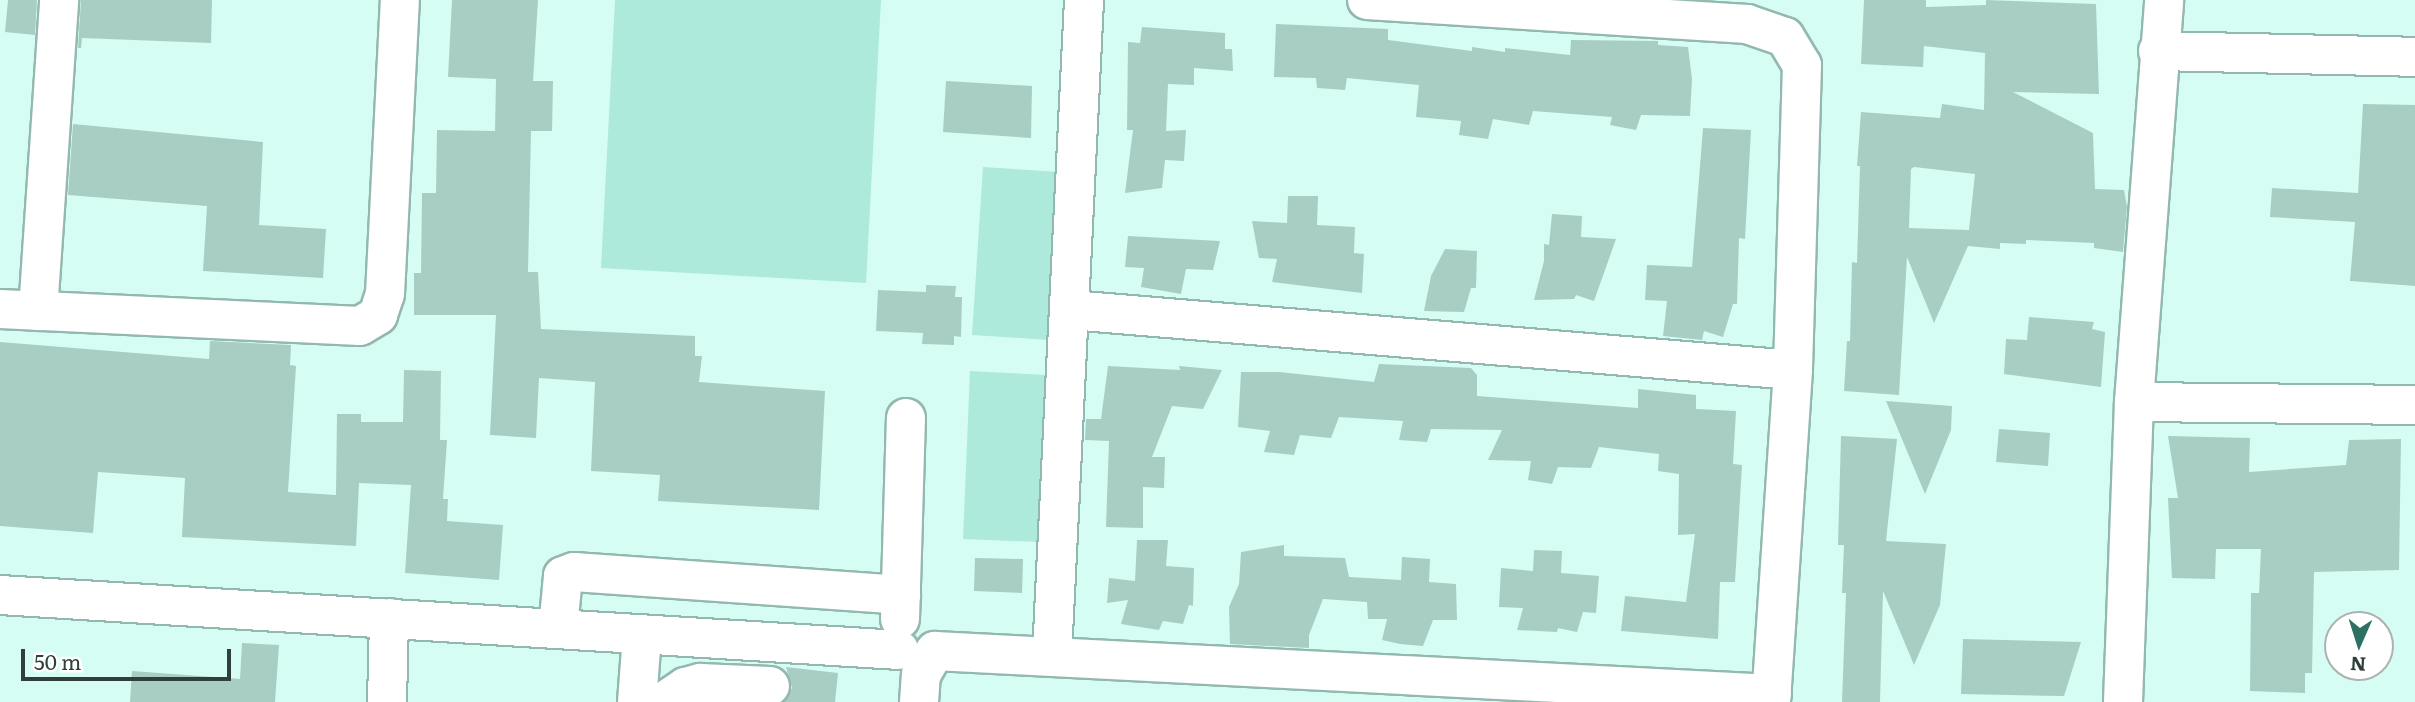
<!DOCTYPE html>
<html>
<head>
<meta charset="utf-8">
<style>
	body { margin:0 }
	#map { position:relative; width:2415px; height:702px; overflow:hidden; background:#d6fdf3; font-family:Literata,serif }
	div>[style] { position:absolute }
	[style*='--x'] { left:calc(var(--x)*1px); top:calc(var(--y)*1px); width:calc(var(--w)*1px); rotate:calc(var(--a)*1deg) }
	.green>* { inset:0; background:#adeadc }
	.building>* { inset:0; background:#a8cec4 }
	.roads { filter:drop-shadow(2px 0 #93b8af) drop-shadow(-2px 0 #93b8af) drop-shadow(0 2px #93b8af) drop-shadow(0 -2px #93b8af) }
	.minor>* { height:38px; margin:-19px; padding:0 19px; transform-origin:19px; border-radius:19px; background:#fff }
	span { translate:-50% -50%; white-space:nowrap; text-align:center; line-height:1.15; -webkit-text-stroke:5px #fff; paint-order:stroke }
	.north { position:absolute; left:2324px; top:611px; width:70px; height:70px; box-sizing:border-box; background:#fff; border:2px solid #acb2b1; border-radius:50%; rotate:183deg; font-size:19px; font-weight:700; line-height:28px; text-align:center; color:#2f3f3b }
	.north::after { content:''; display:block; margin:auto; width:24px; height:32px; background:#2d7163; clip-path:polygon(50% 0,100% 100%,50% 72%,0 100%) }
	.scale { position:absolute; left:21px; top:649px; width:210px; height:32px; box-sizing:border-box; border:4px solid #2f3f3b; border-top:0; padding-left:9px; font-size:21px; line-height:24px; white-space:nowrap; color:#2f3f3b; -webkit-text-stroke:5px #fff; paint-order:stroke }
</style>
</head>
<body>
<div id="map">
	<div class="green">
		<i style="clip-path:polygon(615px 0,881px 0,866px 283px,601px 268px)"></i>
		<i style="clip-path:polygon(983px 167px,1060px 172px,1049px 340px,972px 335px)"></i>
		<i style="clip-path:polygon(970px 371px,1047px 375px,1040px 542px,963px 539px)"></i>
	</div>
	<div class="building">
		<i style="clip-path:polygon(8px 0,37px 0,35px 35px,5px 32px)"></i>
		<i style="clip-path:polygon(81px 0,212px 0,211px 43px,82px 38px,81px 48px,78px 48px)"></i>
		<i style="clip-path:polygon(452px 0,538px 0,533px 81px,553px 81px,552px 131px,531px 131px,528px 272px,538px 272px,541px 329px,695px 336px,695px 356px,702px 356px,699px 382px,825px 391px,819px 510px,658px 501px,660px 475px,591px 471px,595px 382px,539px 378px,536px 438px,490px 435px,496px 315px,414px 315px,414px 273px,421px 273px,422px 193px,436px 193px,437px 130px,495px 131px,496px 79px,448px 77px)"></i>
		<i style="clip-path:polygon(evenodd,1864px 0,1926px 0,1926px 7px,1986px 5px,1986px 0,2096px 4px,2099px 94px,2013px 92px,2093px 133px,2095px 189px,2124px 190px,2127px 207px,2123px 252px,2094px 248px,2094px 243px,2026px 240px,2026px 244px,2000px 243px,2000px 249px,1968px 246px,1934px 323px,1907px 257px,1899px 395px,1844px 391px,1847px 341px,1850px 341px,1852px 262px,1857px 263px,1860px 166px,1857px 166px,1861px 112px,1940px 118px,1942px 104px,1984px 110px,1985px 53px,1924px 46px,1923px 67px,1861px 64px,1864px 0,1914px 167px,1975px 174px,1969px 230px,1909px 228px,1911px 169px,1914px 167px)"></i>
		<i style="clip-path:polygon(1276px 24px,1388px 29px,1388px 40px,1472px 51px,1472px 47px,1505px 52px,1505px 48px,1570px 55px,1571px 40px,1658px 41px,1658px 45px,1688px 47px,1692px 79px,1690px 116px,1641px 115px,1636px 130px,1610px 125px,1612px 117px,1533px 111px,1529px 125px,1493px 119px,1488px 139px,1459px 135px,1461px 121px,1416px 117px,1419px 85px,1347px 78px,1345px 90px,1317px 88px,1316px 78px,1274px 77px)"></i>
		<i style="clip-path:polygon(1142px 27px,1225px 33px,1225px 49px,1232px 49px,1233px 71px,1194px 68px,1194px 85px,1168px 84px,1166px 131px,1186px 130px,1184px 161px,1165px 160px,1162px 188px,1125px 193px,1133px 130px,1127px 130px,1128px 42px,1140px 43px)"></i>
		<i style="clip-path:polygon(946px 81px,1032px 86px,1031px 138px,943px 132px)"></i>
		<i style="clip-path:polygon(2363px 104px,2415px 105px,2415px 286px,2350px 281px,2355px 222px,2270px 217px,2272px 188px,2358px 193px)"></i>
		<i style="clip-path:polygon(73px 124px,263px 142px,259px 225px,326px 229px,323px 278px,203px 271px,207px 206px,68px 195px)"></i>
		<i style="clip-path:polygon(1703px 128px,1751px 130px,1745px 239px,1739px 238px,1737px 304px,1733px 304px,1723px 337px,1704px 331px,1702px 340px,1663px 336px,1667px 301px,1645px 300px,1647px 265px,1692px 267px)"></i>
		<i style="clip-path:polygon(1288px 196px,1318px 196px,1317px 225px,1355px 227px,1354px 253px,1364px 254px,1362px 293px,1272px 282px,1277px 259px,1259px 258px,1252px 221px,1287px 223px)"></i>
		<i style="clip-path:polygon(1552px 214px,1582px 216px,1581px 237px,1616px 239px,1594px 301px,1576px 295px,1574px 299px,1534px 300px,1544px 261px,1544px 244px,1549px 245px)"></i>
		<i style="clip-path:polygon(1128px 236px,1220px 241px,1213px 270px,1186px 269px,1181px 294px,1141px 287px,1144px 268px,1125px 267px)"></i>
		<i style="clip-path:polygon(1445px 249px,1477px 251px,1476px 288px,1471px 288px,1464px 312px,1424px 311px,1431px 276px)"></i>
		<i style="clip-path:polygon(926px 285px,956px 286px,955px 297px,962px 297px,961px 337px,954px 336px,954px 345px,922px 344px,923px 333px,876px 331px,878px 290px,926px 292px)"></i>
		<i style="clip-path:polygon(2029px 317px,2094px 322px,2092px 329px,2105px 332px,2101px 387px,2004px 374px,2006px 339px,2027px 340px)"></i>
		<i style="clip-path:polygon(210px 341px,291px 345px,290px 365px,296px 366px,288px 492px,336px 495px,337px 414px,361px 414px,361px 422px,403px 422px,404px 370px,441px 371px,440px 440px,447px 440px,443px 499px,448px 499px,447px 521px,503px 525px,499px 580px,405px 573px,411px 485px,359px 483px,356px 546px,182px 537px,185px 478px,98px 472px,93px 533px,0 526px,0 342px,209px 359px)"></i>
		<i style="clip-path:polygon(1379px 364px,1471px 368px,1477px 375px,1477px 396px,1638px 408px,1638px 389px,1696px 395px,1696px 409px,1736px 411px,1733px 464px,1742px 465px,1735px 582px,1720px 582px,1718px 639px,1621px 631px,1625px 596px,1686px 602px,1695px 534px,1678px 535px,1679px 474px,1658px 471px,1659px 454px,1599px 447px,1591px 468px,1558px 467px,1552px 484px,1528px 480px,1531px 461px,1488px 460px,1502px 430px,1431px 429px,1427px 442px,1399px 440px,1403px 421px,1339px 417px,1331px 438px,1300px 435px,1294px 455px,1264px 452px,1270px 431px,1238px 427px,1241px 372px,1279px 372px,1374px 382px)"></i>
		<i style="clip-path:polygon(1108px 366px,1180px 370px,1179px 366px,1222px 370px,1203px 409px,1172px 406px,1152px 457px,1165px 457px,1164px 488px,1143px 487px,1143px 528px,1106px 527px,1109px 441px,1085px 440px,1086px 419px,1101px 419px)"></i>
		<i style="clip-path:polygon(1886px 401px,1952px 406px,1951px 430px,1925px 494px)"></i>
		<i style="clip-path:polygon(1999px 429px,2050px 433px,2048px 466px,1996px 462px)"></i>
		<i style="clip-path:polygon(1841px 436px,1897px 439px,1886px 541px,1946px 544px,1940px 605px,1914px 665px,1883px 591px,1880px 702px,1842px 702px,1846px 593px,1842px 593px,1844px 545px,1838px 545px)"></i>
		<i style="clip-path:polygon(2168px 436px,2250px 438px,2249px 472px,2346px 465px,2349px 440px,2401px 439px,2399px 570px,2314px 572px,2312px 673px,2305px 673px,2305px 693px,2250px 691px,2251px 593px,2259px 593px,2261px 549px,2216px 549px,2215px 579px,2172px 578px,2168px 498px,2178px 498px)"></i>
		<i style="clip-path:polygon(1137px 540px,1168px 540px,1166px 566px,1194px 568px,1193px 606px,1189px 605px,1183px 624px,1163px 621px,1159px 630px,1121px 624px,1128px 600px,1107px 603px,1109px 578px,1135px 581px)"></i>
		<i style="clip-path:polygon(1284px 545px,1284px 556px,1345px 558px,1349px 577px,1401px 580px,1402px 557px,1430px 559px,1429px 582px,1456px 584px,1457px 620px,1433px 620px,1423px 646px,1400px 644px,1382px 640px,1387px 619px,1368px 619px,1367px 602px,1323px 599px,1309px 635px,1309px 648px,1230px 644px,1229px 607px,1239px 584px,1241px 552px)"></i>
		<i style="clip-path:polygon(1534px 550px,1562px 551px,1561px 573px,1599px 576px,1596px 613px,1583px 612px,1577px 632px,1558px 628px,1557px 632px,1517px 630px,1523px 608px,1499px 607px,1501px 568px,1533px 571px)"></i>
		<i style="clip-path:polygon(975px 558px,1023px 559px,1022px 593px,974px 591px)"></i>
		<i style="clip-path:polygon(1963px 639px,2081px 642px,2064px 696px,1961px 694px)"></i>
		<i style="clip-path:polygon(242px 643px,279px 645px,275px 702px,130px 702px,132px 671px,240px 679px)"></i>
		<i style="clip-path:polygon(786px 667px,838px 673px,835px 702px,784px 702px,792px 688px)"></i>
	</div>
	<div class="roads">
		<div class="minor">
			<i style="--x:1367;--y:0;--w:381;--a:3.6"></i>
			<i style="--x:1747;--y:24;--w:40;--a:18.9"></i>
			<i style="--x:1785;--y:37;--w:33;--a:59"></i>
			<i style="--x:1802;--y:65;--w:305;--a:91.7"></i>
			<i style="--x:1793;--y:370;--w:333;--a:93.8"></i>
			<i style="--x:2158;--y:51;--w:257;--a:1.3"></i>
			<i style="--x:0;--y:309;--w:360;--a:2.7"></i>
			<i style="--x:360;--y:326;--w:21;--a:-31"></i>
			<i style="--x:378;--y:315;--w:22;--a:-72"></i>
			<i style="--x:385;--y:294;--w:294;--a:-87.1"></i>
			<i style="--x:1071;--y:310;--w:724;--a:4.75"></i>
			<i style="--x:38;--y:311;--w:312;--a:-86.1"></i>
			<i style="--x:2134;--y:402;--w:281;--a:0.6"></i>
			<i style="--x:0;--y:595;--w:901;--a:3.5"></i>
			<i style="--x:900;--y:619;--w:201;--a:-88.3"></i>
			<i style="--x:558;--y:629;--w:53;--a:-84.6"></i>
			<i style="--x:563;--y:576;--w:12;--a:-20"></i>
			<i style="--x:574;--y:572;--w:328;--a:4"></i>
			<i style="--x:1052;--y:655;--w:656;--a:-87.2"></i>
			<i style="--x:387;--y:702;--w:84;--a:-88.6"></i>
			<i style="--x:637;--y:702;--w:67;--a:-85.7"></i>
			<i style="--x:663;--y:702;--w:27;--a:-34"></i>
			<i style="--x:685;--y:687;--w:16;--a:-15"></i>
			<i style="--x:700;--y:683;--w:70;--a:2.5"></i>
			<i style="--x:919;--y:702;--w:27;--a:-86"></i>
			<i style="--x:921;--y:675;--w:28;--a:-60"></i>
			<i style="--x:935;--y:651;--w:838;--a:2.94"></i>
			<i style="--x:2123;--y:702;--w:300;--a:-87.9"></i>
			<i style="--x:2134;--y:402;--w:403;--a:-85.7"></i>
		</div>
	</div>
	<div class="north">N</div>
	<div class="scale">50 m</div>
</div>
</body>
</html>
